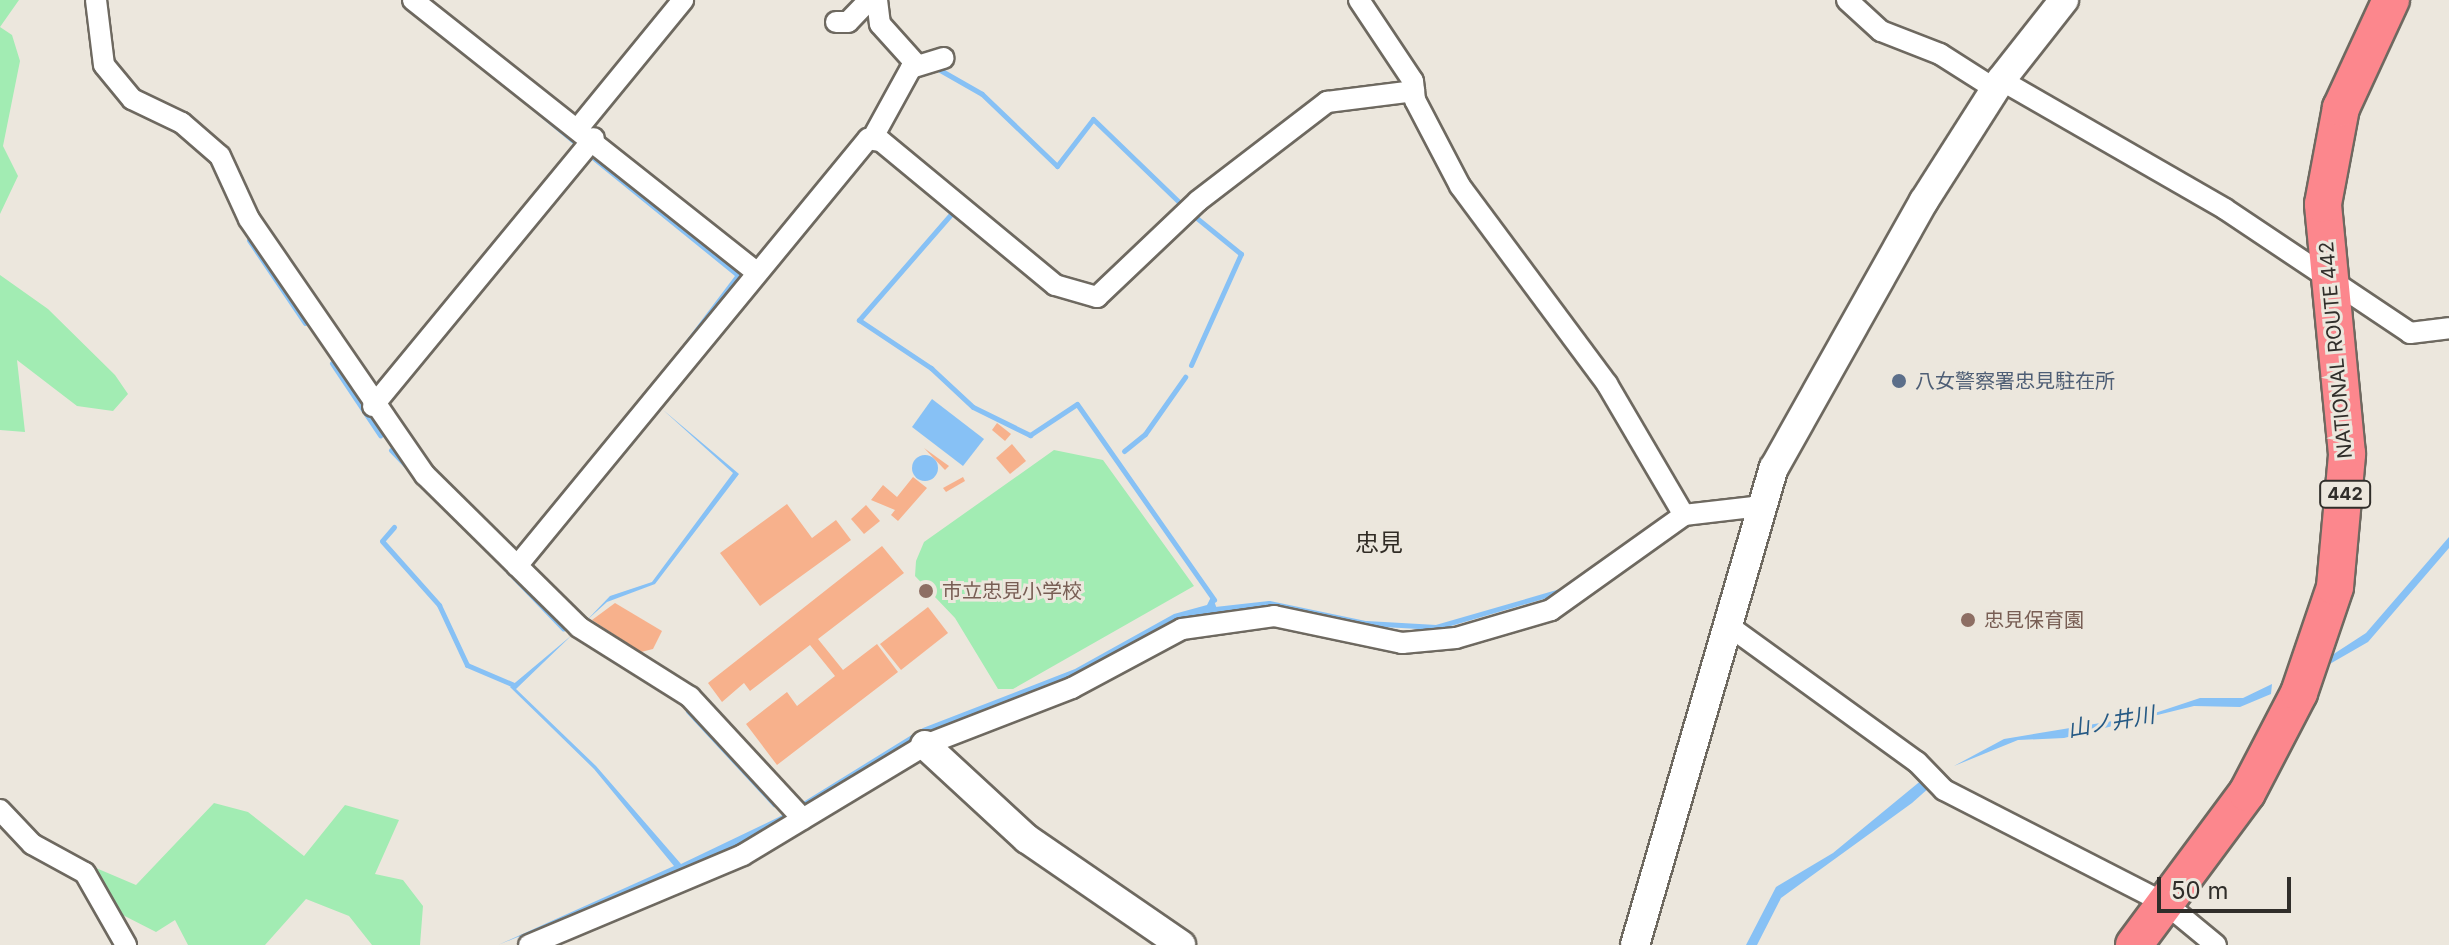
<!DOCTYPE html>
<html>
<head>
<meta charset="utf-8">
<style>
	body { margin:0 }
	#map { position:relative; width:2449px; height:945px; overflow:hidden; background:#ece7dd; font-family:Inter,"Noto Sans JP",sans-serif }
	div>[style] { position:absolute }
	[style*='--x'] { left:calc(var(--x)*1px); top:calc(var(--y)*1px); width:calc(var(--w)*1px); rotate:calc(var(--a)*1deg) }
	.green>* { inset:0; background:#a2ecb3 }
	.water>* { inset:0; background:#87c1f5 }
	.round { border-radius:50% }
	.stream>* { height:5px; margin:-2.5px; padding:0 2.5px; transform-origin:2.5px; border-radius:2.5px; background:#87c1f5 }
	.building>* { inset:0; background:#f7b18c }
	.roads { filter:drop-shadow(2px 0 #6e6960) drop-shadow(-2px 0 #6e6960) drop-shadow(0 2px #6e6960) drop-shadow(0 -2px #6e6960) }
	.street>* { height:20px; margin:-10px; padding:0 10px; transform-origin:10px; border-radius:10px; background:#fff }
	.secondary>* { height:28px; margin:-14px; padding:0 14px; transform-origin:14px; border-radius:14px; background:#fff }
	.highway>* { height:36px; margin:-18px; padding:0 18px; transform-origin:18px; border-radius:18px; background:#fc878d }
	.dots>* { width:22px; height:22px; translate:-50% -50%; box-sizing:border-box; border:4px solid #ece7dd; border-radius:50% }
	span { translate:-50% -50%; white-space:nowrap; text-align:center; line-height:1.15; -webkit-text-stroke:6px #ece7dd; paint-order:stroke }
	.shield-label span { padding:2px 6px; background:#ece7dd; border:2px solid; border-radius:6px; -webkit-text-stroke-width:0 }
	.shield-label { font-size:18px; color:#302e2a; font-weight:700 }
	.street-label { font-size:20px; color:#302e2a }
	.service-label { font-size:20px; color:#4e5e75 }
	.left { translate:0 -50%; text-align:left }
	.education-label { font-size:20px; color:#785e54 }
	.water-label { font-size:22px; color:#255984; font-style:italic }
	.quarter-label { font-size:24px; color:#312c25 }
	.scale { position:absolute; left:2157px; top:877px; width:134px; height:36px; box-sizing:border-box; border:4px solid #302e2a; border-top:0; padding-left:10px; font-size:24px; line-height:28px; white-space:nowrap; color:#302e2a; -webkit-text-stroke:6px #ece7dd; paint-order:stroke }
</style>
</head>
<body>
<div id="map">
	<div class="green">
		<i style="clip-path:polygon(0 0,19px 0,0 27px,12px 35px,20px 61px,3px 146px,18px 176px,0 214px)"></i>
		<i style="clip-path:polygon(0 275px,48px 309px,115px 375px,128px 394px,113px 411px,77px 406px,17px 360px,25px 432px,0 430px)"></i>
		<i style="clip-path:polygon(1054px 450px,1103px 460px,1194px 586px,1013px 689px,998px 689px,955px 618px,915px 576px,916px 561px,924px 542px)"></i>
		<i style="clip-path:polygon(214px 803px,248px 812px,304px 856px,345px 805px,399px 820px,375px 874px,403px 880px,423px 906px,420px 945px,372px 945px,349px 916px,306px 899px,265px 945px,188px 945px,175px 920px,156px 932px,111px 909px,99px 895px,96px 868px,136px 885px)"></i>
	</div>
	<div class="water">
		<i style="clip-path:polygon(425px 21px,577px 140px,573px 144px)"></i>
		<i style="clip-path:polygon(595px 155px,741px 275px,642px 399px,735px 276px,592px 160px)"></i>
		<i style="clip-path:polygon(932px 399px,984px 439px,963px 466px,912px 427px)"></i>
		<i style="clip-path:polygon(662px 409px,739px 474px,655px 584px,607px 602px,587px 620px,610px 596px,652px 582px,733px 473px)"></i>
		<i class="round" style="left:912px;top:455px;width:26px;height:26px"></i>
		<i style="clip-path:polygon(2449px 537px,2449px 548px,2368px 642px,2328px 665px,2326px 659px,2366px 633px)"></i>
		<i style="clip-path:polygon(1212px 595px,1218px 612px,1174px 622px,1047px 690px,950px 723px,761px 837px,498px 945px,674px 866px,594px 769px,510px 687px,572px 635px,516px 689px,596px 766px,681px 864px,779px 817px,923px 728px,1075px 669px,1174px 614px,1207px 605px)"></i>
		<i style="clip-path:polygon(2272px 684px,2271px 694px,2240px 707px,2194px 706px,2064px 738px,2018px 740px,1954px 766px,2004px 739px,2149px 715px,2200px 698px,2243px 698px)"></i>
		<i style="clip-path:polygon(1923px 779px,1930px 787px,1912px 803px,1781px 898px,1757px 945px,1746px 945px,1776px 887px,1833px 853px)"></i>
	</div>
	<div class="stream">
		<i style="--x:933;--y:66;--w:56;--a:29.7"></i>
		<i style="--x:982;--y:94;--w:104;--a:43.8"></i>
		<i style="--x:1057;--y:166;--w:59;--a:-52.5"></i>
		<i style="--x:1093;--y:119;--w:121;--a:44"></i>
		<i style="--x:952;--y:213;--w:142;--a:131"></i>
		<i style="--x:859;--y:320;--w:87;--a:33.7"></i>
		<i style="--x:931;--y:368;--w:57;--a:42.9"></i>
		<i style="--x:973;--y:407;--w:64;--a:26.2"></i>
		<i style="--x:1030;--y:435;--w:56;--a:-33.4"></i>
		<i style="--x:1077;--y:404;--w:239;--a:55"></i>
		<i style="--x:249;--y:240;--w:100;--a:56"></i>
		<i style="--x:332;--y:363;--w:87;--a:56.3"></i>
		<i style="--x:1191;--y:365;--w:122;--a:-65.8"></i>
		<i style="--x:1241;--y:254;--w:62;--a:-140.9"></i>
		<i style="--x:391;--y:450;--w:248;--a:46"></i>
		<i style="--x:1124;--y:451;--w:27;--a:-39"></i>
		<i style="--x:1145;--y:434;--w:70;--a:-54.9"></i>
		<i style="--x:394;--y:527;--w:18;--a:131"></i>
		<i style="--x:382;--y:541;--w:86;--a:48.3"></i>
		<i style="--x:439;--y:605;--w:66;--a:65"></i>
		<i style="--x:467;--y:665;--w:51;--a:23.1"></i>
		<i style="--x:1215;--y:609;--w:54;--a:-6.3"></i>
		<i style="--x:1269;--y:603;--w:99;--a:11.7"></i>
		<i style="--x:1366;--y:623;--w:70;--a:3.3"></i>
		<i style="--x:1436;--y:627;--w:132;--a:-16.2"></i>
		<i style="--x:688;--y:711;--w:127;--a:47.2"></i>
	</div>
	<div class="building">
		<i style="clip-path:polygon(997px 423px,1011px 434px,1005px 441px,992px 430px)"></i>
		<i style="clip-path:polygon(1012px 444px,1026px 461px,1010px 474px,996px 458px)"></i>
		<i style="clip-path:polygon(924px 448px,949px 466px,945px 470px)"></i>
		<i style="clip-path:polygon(913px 477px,927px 488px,898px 521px,891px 515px,895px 510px,871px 500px,883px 485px,897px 497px)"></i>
		<i style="clip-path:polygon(963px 477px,965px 481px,946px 492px,943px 488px)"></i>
		<i style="clip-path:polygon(787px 504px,812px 538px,836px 520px,851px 540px,760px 606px,720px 553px)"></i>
		<i style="clip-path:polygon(866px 505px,880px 521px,864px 534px,851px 519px)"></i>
		<i style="clip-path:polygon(882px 546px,904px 573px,818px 639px,843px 670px,877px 644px,898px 672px,777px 765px,746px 724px,787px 692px,797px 706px,835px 676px,810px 645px,750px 691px,744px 683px,722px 702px,708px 683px)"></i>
		<i style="clip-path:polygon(615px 603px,662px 631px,653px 649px,641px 652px,592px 620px)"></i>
		<i style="clip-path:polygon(928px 607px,948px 633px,901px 670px,880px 644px)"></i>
	</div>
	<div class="roads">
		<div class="street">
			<i style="--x:96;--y:0;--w:65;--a:83"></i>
			<i style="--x:104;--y:65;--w:44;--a:50.5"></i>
			<i style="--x:132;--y:99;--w:55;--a:25.6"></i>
			<i style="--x:182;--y:123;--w:50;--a:41"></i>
			<i style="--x:220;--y:156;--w:69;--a:65.3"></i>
			<i style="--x:249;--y:219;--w:311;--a:55.5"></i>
			<i style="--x:425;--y:475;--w:216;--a:44.6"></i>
			<i style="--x:579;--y:627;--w:131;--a:32.2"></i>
			<i style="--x:690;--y:697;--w:166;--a:47.2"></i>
			<i style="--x:413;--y:0;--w:439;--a:38.4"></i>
			<i style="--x:877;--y:0;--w:24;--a:83"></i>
			<i style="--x:880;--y:24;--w:54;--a:48"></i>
			<i style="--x:1359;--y:0;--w:97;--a:56.3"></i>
			<i style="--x:1413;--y:81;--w:19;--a:84"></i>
			<i style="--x:1415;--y:100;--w:97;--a:62.4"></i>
			<i style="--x:1460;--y:186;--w:247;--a:53.4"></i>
			<i style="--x:1607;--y:384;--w:152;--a:59.6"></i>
			<i style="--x:1847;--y:0;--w:46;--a:42.4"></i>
			<i style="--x:1881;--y:31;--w:63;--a:21.3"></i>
			<i style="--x:1940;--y:54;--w:65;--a:32.5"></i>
			<i style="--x:836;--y:22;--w:12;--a:0"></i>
			<i style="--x:848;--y:22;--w:30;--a:-46"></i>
			<i style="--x:2001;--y:80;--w:258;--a:29.9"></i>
			<i style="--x:2225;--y:209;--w:223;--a:33.8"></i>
			<i style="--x:2410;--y:333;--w:39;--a:-7"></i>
			<i style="--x:580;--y:126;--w:163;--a:-50.7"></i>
			<i style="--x:872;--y:139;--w:81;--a:-61.2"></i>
			<i style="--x:911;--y:68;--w:34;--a:-17"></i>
			<i style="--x:373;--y:406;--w:347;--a:-50.5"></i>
			<i style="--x:517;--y:566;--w:553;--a:-50.58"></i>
			<i style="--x:868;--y:139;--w:13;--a:9"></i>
			<i style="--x:881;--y:141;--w:226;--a:39.6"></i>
			<i style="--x:1055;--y:285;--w:44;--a:15.9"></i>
			<i style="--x:1097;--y:297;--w:139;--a:-43.5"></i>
			<i style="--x:1198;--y:201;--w:163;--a:-37.5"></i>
			<i style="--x:1327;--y:102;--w:88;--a:-7.2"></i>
			<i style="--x:1729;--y:626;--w:232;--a:35.9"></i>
			<i style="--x:1917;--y:762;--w:39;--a:46"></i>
			<i style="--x:1944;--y:790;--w:248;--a:27.1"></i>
			<i style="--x:2165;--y:903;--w:66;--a:39.5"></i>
			<i style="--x:0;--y:810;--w:47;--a:46.7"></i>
			<i style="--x:32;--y:844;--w:60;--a:28.7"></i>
			<i style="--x:85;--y:873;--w:83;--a:60.3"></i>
			<i style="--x:529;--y:945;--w:232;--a:-22.8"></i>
			<i style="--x:743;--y:855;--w:213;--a:-31.1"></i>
			<i style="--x:925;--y:745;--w:158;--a:-21.2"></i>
			<i style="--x:1072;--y:688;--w:125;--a:-28.2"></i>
			<i style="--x:1182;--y:629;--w:93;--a:-8"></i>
			<i style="--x:1274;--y:616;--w:131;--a:11.9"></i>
			<i style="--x:1402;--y:643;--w:54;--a:-5.3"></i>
			<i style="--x:1456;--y:638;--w:99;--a:-16.4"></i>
			<i style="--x:1551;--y:610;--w:163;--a:-35.5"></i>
			<i style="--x:1684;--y:515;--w:79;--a:-6.6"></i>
		</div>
		<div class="secondary">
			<i style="--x:925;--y:745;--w:139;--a:42.7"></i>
			<i style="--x:1027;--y:839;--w:187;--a:34.5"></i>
			<i style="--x:1635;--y:945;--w:497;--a:-73.8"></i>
			<i style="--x:1774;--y:468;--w:306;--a:-60.7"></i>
			<i style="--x:1924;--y:201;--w:143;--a:-57.5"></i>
			<i style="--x:2001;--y:80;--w:102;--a:-51.8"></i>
		</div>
		<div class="highway">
			<i style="--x:2134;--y:945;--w:189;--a:-53.4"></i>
			<i style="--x:2247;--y:793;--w:113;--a:-62.5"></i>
			<i style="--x:2299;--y:693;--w:112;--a:-71.2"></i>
			<i style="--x:2335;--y:587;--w:134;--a:-84.8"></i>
			<i style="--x:2347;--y:454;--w:251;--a:-95.5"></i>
			<i style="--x:2323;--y:204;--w:98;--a:-79.4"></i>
			<i style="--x:2341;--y:108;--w:119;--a:-65.2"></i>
		</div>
	</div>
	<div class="dots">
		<i style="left:1899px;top:381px;background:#5c6f8a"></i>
		<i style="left:926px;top:591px;background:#8d6e63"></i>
		<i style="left:1968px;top:620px;background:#8d6e63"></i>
	</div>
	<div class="shield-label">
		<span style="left:2345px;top:494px">442</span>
	</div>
	<div class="street-label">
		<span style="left:2336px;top:350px;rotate:-95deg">NATIONAL ROUTE 442</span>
	</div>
	<div class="service-label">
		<span class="left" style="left:1915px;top:381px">八女警察署忠見駐在所</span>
	</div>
	<div class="education-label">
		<span class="left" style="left:942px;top:591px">市立忠見小学校</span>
		<span class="left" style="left:1984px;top:620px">忠見保育園</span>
	</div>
	<div class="water-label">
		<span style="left:2111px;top:722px;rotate:-10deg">山ノ井川</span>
	</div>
	<div class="quarter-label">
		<span style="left:1379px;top:543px">忠見</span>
	</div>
	<div class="scale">50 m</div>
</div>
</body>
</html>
